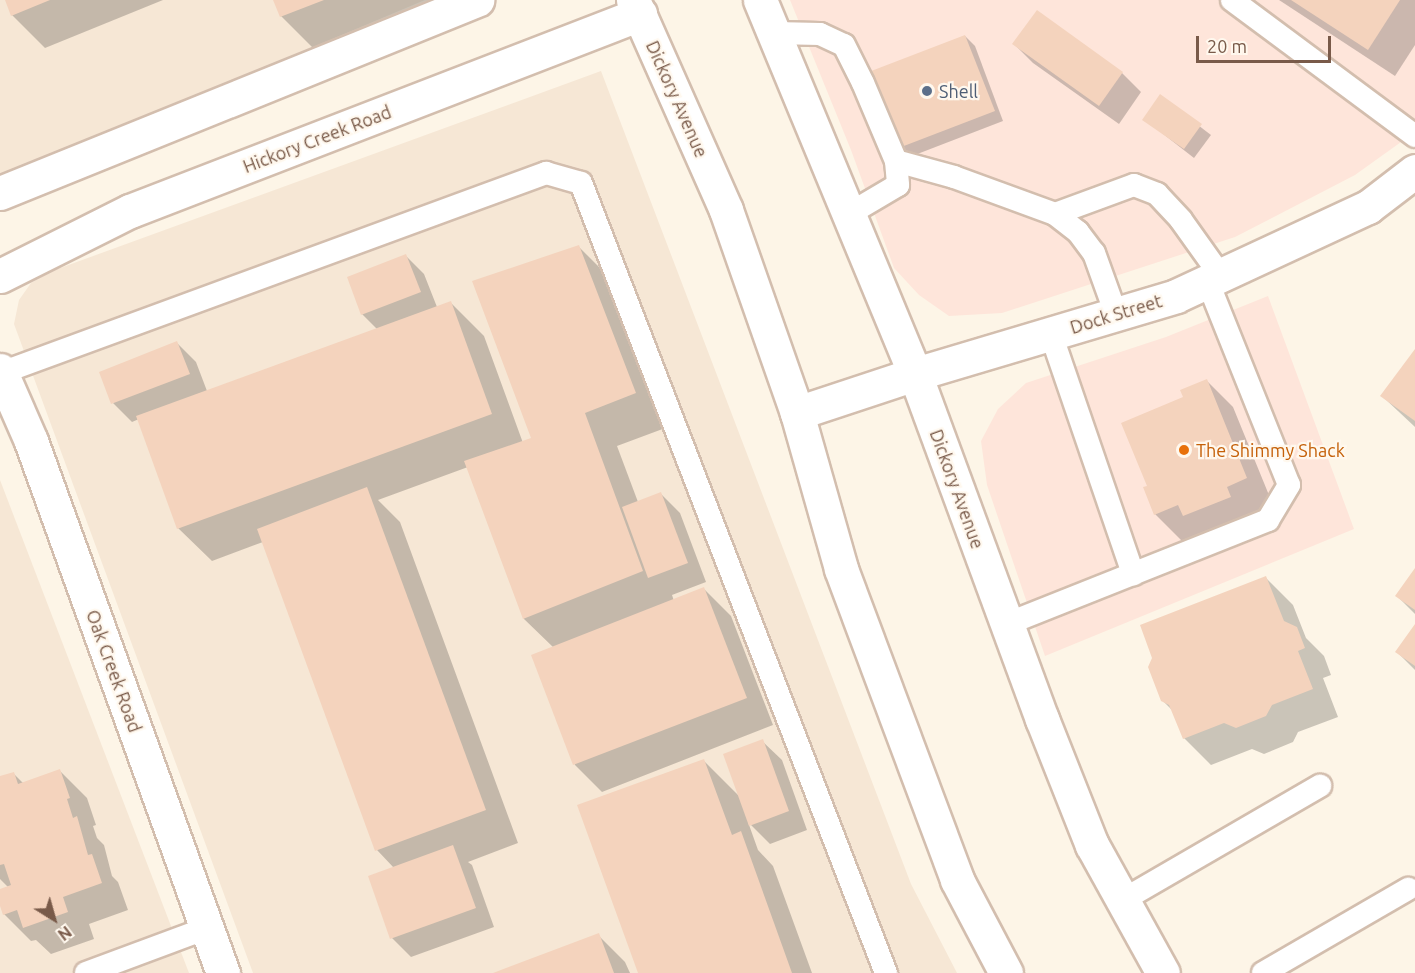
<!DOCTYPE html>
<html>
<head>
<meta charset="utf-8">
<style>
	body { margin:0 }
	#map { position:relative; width:1415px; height:973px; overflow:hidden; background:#fdf5e7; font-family:Ubuntu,sans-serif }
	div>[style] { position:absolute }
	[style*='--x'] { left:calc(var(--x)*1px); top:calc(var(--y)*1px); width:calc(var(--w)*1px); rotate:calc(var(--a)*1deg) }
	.residential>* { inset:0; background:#f6e7d5 }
	.commercial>* { inset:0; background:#fee5da }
	.shadow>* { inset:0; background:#0003 }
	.building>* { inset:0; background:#f4d3bd }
	.roads { filter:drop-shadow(2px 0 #d3beae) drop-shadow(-2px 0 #d3beae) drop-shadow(0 2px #d3beae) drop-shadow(0 -2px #d3beae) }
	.service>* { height:22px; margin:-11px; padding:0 11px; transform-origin:11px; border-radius:11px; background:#fff }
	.minor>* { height:33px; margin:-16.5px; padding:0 16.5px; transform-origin:16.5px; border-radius:16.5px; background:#fff }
	.secondary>* { height:33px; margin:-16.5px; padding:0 16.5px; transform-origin:16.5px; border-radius:16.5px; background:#fff }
	.dots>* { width:16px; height:16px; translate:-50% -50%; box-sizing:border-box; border:3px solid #fff8ee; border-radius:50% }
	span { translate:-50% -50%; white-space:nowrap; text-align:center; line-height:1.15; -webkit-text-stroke:4.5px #fff8ee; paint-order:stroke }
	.service-label { font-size:18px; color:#4e5e75 }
	.left { translate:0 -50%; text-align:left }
	.street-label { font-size:18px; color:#795a49 }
	.food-label { font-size:18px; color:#c56008 }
	.north { position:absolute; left:24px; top:889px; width:60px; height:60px; -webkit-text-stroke:4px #fff8ee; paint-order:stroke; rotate:143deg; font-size:16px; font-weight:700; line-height:24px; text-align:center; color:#795a49 }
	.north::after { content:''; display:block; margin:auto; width:21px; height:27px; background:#795a49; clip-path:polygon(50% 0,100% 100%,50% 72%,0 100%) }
	.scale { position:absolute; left:1196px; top:36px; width:135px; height:27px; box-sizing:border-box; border:3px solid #795a49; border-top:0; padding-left:8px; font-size:18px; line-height:21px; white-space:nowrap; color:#795a49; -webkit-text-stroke:4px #fff8ee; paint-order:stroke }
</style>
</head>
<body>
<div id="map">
	<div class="residential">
		<i style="clip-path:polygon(0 0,425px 0,0 179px)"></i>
		<i style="clip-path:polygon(601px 71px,911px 884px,957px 973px,253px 973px,14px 324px,19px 300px,31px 283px,52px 271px)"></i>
		<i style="clip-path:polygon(0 480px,189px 973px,0 973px)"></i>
	</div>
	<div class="commercial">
		<i style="clip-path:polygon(790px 0,1415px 0,1415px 132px,1355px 175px,1235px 237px,1002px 313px,949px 316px,919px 295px,894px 268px,851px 150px)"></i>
		<i style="clip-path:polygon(1268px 296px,1354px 529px,1045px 656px,987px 485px,981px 441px,998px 409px,1026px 383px,1166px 337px)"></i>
	</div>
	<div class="shadow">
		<i style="clip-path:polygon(6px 0,163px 0,45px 48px,12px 15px)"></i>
		<i style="clip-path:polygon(275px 0,431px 0,432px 4px,314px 49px,281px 16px)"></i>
		<i style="clip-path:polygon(1279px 0,1415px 0,1415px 45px,1395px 76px)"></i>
		<i style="clip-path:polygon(965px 36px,975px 46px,1003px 121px,894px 163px,885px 154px)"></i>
		<i style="clip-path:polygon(1014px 44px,1122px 73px,1141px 92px,1119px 124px,1033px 63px)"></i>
		<i style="clip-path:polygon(1160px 96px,1211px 135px,1194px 158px,1144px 119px)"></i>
		<i style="clip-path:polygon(578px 246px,612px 280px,668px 427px,617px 446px,638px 502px,661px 494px,680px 513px,706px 582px,672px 595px,674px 601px,704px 589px,731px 616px,773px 725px,602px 792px,575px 765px,533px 656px,554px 648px,524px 619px,468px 467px,378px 500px,400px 522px,518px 843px,468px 862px,472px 865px,494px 927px,411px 957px,392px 938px,394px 868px,377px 850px,263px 542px,212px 561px,178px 528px,139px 419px,132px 422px,113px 403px,177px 343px,196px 362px,207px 391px,377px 329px,362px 314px,405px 255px,424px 274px,437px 307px,451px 303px,484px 336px,523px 443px,533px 439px)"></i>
		<i style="clip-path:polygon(1415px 352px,1415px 427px,1382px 396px)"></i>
		<i style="clip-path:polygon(1206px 380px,1233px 407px,1273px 505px,1253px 514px,1211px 542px,1202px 533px,1182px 541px,1155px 514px,1149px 487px,1185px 397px)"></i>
		<i style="clip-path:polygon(1415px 571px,1415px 614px,1397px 596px)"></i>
		<i style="clip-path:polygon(1266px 578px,1293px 605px,1306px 638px,1324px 656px,1331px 675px,1323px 678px,1338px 717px,1298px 732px,1293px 742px,1264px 754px,1252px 749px,1211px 765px,1184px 738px,1174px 712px,1162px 700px)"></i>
		<i style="clip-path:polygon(1415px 627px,1415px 670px,1397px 652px)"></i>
		<i style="clip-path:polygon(762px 741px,782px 760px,807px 830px,770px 844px,748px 822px,758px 850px,773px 866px,812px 973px,640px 973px,704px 761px,740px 797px)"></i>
		<i style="clip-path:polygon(60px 771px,87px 798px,96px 825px,93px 826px,97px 838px,104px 845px,112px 876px,118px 882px,128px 910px,89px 924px,94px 939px,51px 954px,36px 940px,31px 941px,4px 914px,0 902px,0 891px,9px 888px,0 879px,0 778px,13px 773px,24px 784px)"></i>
		<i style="clip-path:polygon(598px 935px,625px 962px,630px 973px,496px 973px)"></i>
	</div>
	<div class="building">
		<i style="clip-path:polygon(5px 0,50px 0,11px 16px)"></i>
		<i style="clip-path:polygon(273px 0,324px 0,280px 17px)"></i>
		<i style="clip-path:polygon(1291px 0,1400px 0,1368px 50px)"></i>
		<i style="clip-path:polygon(1037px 10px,1123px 72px,1099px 106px,1012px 44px)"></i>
		<i style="clip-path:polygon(965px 35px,995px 111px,883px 154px,853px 78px)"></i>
		<i style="clip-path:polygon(1160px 94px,1202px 124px,1184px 149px,1142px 120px)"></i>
		<i style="clip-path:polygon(579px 245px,636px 393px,585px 413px,643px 571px,523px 619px,464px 461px,531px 438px,472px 281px)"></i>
		<i style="clip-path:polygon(406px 254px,421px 292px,361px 315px,347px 277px)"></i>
		<i style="clip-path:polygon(451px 301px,492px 414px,177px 529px,136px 416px)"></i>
		<i style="clip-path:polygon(177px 341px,190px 374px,111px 404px,99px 372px)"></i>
		<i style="clip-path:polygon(1415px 349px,1415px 421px,1380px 396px)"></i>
		<i style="clip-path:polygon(1207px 379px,1247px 478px,1227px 487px,1231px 497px,1183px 516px,1178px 505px,1154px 515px,1143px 487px,1147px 486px,1121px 423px,1183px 397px,1180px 390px)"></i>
		<i style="clip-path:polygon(367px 487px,486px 810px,375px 851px,257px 529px)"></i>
		<i style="clip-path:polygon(661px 492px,688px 563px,648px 578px,622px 507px)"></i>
		<i style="clip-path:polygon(1415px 568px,1415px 610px,1395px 596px)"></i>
		<i style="clip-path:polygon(1266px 576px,1284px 621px,1297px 627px,1305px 648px,1298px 651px,1313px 689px,1272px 705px,1266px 716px,1236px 728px,1224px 723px,1183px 739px,1169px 705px,1161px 701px,1148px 667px,1152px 658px,1140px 625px)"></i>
		<i style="clip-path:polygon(704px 587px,747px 698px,573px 765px,531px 655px)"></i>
		<i style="clip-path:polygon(1415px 624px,1415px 666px,1395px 652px)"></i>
		<i style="clip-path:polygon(763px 739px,789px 811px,749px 826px,723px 754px)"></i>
		<i style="clip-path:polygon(704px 759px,732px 835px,741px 831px,792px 973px,638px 973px,577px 805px)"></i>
		<i style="clip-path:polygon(60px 769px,70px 798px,67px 799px,73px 818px,77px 816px,88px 855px,92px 854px,102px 883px,63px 897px,68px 912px,23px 928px,17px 910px,3px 915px,0 906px,0 889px,11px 885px,4px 864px,0 865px,0 776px,14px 772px,18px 784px)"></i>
		<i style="clip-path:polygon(453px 845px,476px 908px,390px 939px,368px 876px)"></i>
		<i style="clip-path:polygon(599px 933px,614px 973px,493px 973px)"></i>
	</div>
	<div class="roads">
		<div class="service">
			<i style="--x:1232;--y:0;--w:228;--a:36.6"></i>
			<i style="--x:774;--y:33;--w:46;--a:1.2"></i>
			<i style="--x:820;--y:34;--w:26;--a:25"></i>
			<i style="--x:844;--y:45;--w:42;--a:63.4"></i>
			<i style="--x:863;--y:83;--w:85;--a:67.1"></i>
			<i style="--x:896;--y:161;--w:24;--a:85"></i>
			<i style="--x:898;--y:185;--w:57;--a:149.4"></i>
			<i style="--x:896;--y:161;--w:60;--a:15.4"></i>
			<i style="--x:954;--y:177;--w:108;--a:20.1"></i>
			<i style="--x:1055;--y:214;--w:29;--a:38"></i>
			<i style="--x:1078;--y:232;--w:26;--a:53"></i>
			<i style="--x:1094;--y:253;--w:65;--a:70.2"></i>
			<i style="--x:1055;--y:214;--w:84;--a:-20.2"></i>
			<i style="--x:1134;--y:185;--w:25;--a:21"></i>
			<i style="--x:1157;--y:194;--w:35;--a:47"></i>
			<i style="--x:1181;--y:220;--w:69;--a:54.5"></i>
			<i style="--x:1051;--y:334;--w:254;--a:71.1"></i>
			<i style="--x:1;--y:373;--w:581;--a:-20.15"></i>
			<i style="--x:546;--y:173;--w:36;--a:16"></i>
			<i style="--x:581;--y:183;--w:847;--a:68.89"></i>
			<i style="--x:1007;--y:624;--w:281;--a:-21.7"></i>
			<i style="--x:1268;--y:520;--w:41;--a:-59"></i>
			<i style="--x:1289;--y:485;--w:219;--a:-111.8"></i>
			<i style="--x:1123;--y:900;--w:228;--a:-30.1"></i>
			<i style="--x:86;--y:973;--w:129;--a:-20.4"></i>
			<i style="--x:1263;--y:973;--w:168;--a:-30.1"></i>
		</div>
		<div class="minor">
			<i style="--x:0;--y:193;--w:515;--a:-22.03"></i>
			<i style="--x:0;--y:276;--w:145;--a:-26.6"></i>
			<i style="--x:130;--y:211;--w:547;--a:-21.12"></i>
			<i style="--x:0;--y:370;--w:77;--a:66.4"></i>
			<i style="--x:31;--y:441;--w:566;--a:70.16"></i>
		</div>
		<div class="secondary">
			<i style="--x:633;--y:0;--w:230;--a:66.1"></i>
			<i style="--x:726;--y:210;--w:215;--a:70.7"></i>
			<i style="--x:797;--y:413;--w:162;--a:74.2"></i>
			<i style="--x:841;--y:569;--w:332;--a:69.5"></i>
			<i style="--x:957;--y:880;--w:105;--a:62.2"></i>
			<i style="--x:760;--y:0;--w:405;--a:67.5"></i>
			<i style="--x:915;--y:374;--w:368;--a:69.8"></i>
			<i style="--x:1042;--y:719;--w:136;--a:68.4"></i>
			<i style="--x:1092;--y:845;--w:146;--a:61"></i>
			<i style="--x:797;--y:413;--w:124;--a:-18.3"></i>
			<i style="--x:915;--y:374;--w:272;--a:-16.6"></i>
			<i style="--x:1176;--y:296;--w:212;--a:-24.9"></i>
			<i style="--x:1368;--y:207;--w:59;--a:-37.5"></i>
		</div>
	</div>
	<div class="dots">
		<i style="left:927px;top:91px;background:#5c6f8a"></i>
		<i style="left:1184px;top:450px;background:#e8710a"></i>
	</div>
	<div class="service-label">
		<span class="left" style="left:939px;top:91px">Shell</span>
	</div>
	<div class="street-label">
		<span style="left:677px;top:99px;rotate:66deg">Dickory Avenue</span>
		<span style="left:317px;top:139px;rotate:-21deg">Hickory Creek Road</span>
		<span style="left:1116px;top:314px;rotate:-17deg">Dock Street</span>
		<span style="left:957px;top:489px;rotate:70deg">Dickory Avenue</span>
		<span style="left:114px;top:671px;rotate:70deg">Oak Creek Road</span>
	</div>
	<div class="food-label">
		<span class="left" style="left:1196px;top:450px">The Shimmy Shack</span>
	</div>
	<div class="north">N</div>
	<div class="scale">20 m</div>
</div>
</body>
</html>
